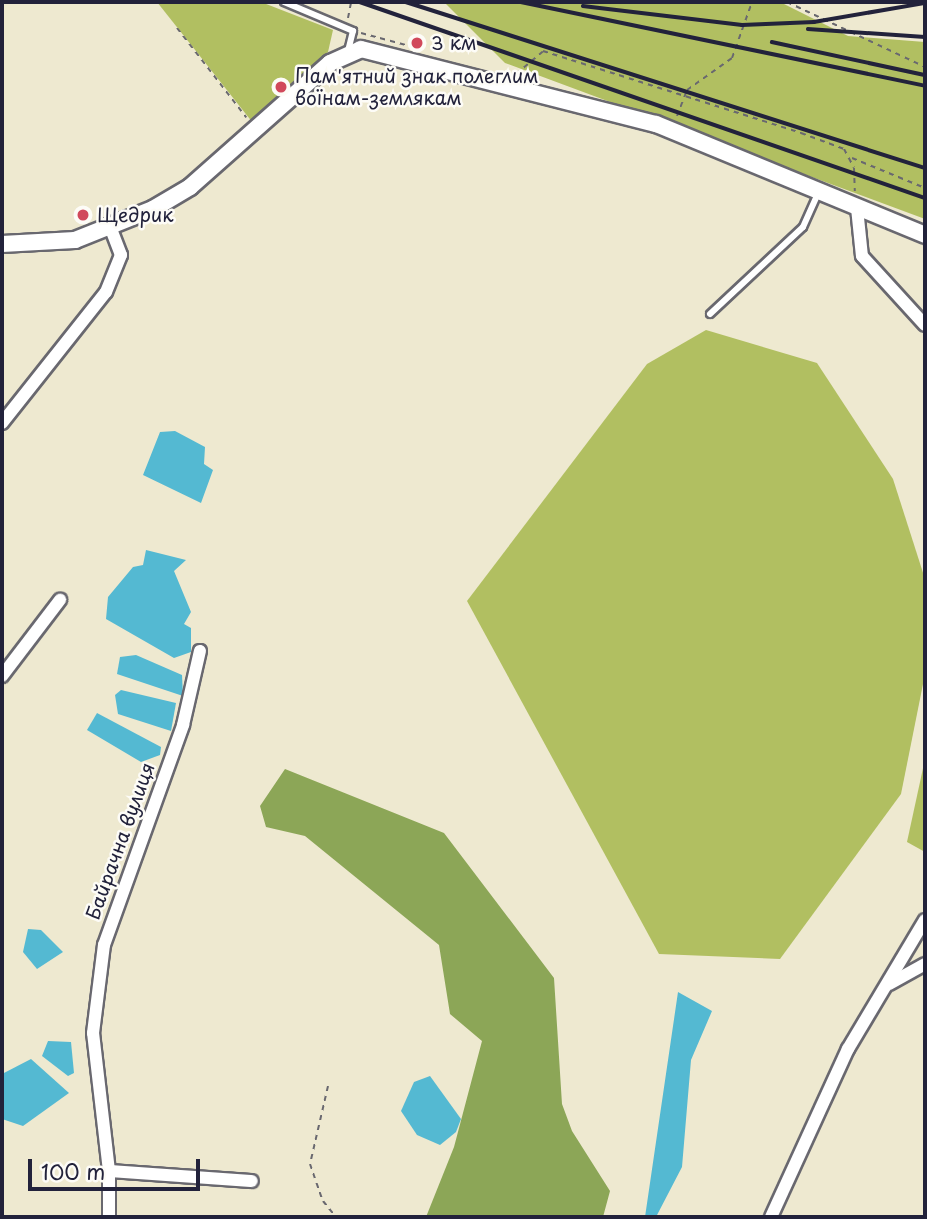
<!DOCTYPE html>
<html>
<head>
<meta charset="utf-8">
<style>
	body { margin:0 }
	#map { position:relative; width:927px; height:1219px; overflow:hidden; background:#eee9d0; font-family:"Playpen Sans",sans-serif }
	div>[style] { position:absolute }
	[style*='--x'] { left:calc(var(--x)*1px); top:calc(var(--y)*1px); width:calc(var(--w)*1px); rotate:calc(var(--a)*1deg) }
	.green>* { inset:0; background:#b1bf61 }
	.forest>* { inset:0; background:#8ca657 }
	.water>* { inset:0; background:#54b9d2 }
	.path>* { height:2px; margin-top:-1px; transform-origin:0; background:repeating-linear-gradient(90deg,#69686f 0 5px,transparent 0 10px) }
	.roads { filter:drop-shadow(2px 0 #69686f) drop-shadow(-2px 0 #69686f) drop-shadow(0 2px #69686f) drop-shadow(0 -2px #69686f) }
	.service>* { height:6px; margin:-3px; padding:0 3px; transform-origin:3px; border-radius:3px; background:#fff }
	.minor>* { height:12px; margin:-6px; padding:0 6px; transform-origin:6px; border-radius:6px; background:#fff }
	.tertiary>* { height:16px; margin:-8px; padding:0 8px; transform-origin:8px; border-radius:8px; background:#fff }
	.rail>* { height:3.5px; margin:-1.75px; padding:0 1.75px; transform-origin:1.75px; border-radius:1.75px; background:#22223b }
	.dots>* { width:19px; height:19px; translate:-50% -50%; box-sizing:border-box; border:4px solid #fdfcf7; border-radius:50% }
	span { translate:-50% -50%; white-space:nowrap; text-align:center; line-height:1.15; -webkit-text-stroke:5px #fdfcf7; paint-order:stroke }
	.poi-label { font-size:19px; color:#22223b }
	.left { translate:0 -50%; text-align:left }
	.street-label { font-size:19px; color:#22223b }
	.frame { position:absolute; inset:0; border:4px solid #22223b; pointer-events:none }
	.scale { position:absolute; left:28px; top:1159px; width:172px; height:32px; box-sizing:border-box; border:4px solid #22223b; border-top:0; padding-left:9px; font-size:21px; line-height:24px; white-space:nowrap; color:#22223b; -webkit-text-stroke:5px #fdfcf7; paint-order:stroke }
</style>
</head>
<body>
<div id="map">
	<div class="green">
		<i style="clip-path:polygon(157px 2px,261px 2px,333px 30px,328px 52px,253px 123px)"></i>
		<i style="clip-path:polygon(444px 2px,780px 2px,848px 36px,925px 42px,925px 219px,505px 63px)"></i>
		<i style="clip-path:polygon(706px 330px,817px 363px,893px 479px,925px 579px,925px 674px,901px 794px,780px 959px,659px 954px,467px 601px,647px 364px)"></i>
		<i style="clip-path:polygon(925px 759px,925px 852px,907px 842px)"></i>
	</div>
	<div class="forest">
		<i style="clip-path:polygon(285px 769px,444px 833px,554px 978px,562px 1104px,572px 1131px,610px 1191px,603px 1217px,426px 1217px,454px 1147px,482px 1041px,450px 1014px,439px 945px,305px 836px,266px 827px,260px 806px)"></i>
	</div>
	<div class="water">
		<i style="clip-path:polygon(175px 431px,205px 447px,204px 464px,213px 470px,201px 503px,143px 475px,160px 432px)"></i>
		<i style="clip-path:polygon(146px 550px,186px 560px,174px 571px,191px 612px,184px 624px,191px 628px,191px 652px,174px 658px,106px 619px,108px 597px,133px 567px,143px 565px)"></i>
		<i style="clip-path:polygon(136px 655px,182px 675px,183px 696px,117px 674px,120px 657px)"></i>
		<i style="clip-path:polygon(121px 690px,176px 703px,171px 731px,118px 714px,115px 695px)"></i>
		<i style="clip-path:polygon(97px 713px,161px 747px,160px 755px,141px 762px,87px 730px)"></i>
		<i style="clip-path:polygon(28px 929px,41px 930px,63px 952px,37px 969px,23px 952px)"></i>
		<i style="clip-path:polygon(678px 992px,712px 1011px,691px 1060px,682px 1167px,656px 1217px,645px 1217px)"></i>
		<i style="clip-path:polygon(48px 1041px,71px 1042px,74px 1073px,68px 1076px,42px 1056px)"></i>
		<i style="clip-path:polygon(31px 1059px,69px 1093px,23px 1126px,2px 1119px,2px 1074px)"></i>
		<i style="clip-path:polygon(430px 1076px,461px 1119px,456px 1132px,440px 1145px,417px 1135px,401px 1111px,414px 1082px)"></i>
	</div>
	<div class="path">
		<i style="--x:787;--y:2;--w:153;--a:25.2"></i>
		<i style="--x:348;--y:18;--w:16;--a:-79"></i>
		<i style="--x:177;--y:28;--w:113;--a:52.2"></i>
		<i style="--x:361;--y:33;--w:58;--a:15"></i>
		<i style="--x:516;--y:74;--w:35;--a:-40"></i>
		<i style="--x:543;--y:51;--w:271;--a:17.6"></i>
		<i style="--x:801;--y:133;--w:46;--a:20.4"></i>
		<i style="--x:844;--y:149;--w:21;--a:62"></i>
		<i style="--x:854;--y:168;--w:23;--a:88"></i>
		<i style="--x:677;--y:116;--w:28;--a:-69"></i>
		<i style="--x:687;--y:90;--w:55;--a:-35.4"></i>
		<i style="--x:732;--y:58;--w:59;--a:-70.3"></i>
		<i style="--x:852;--y:158;--w:79;--a:22.3"></i>
		<i style="--x:328;--y:1086;--w:80;--a:103"></i>
		<i style="--x:310;--y:1164;--w:39;--a:71"></i>
		<i style="--x:323;--y:1201;--w:21;--a:51"></i>
	</div>
	<div class="roads">
		<div class="service">
			<i style="--x:284;--y:2;--w:75;--a:22.8"></i>
			<i style="--x:353;--y:31;--w:21;--a:104"></i>
			<i style="--x:710;--y:314;--w:127;--a:-43.1"></i>
			<i style="--x:803;--y:227;--w:37;--a:-66"></i>
		</div>
		<div class="minor">
			<i style="--x:857;--y:208;--w:48;--a:84.1"></i>
			<i style="--x:862;--y:256;--w:93;--a:47.6"></i>
			<i style="--x:2;--y:423;--w:167;--a:-51.6"></i>
			<i style="--x:106;--y:292;--w:40;--a:-68"></i>
			<i style="--x:121;--y:255;--w:28;--a:-111"></i>
			<i style="--x:2;--y:676;--w:96;--a:-52.7"></i>
			<i style="--x:889;--y:984;--w:41;--a:-29.1"></i>
			<i style="--x:109;--y:1171;--w:139;--a:-96.6"></i>
			<i style="--x:93;--y:1033;--w:89;--a:-82.9"></i>
			<i style="--x:104;--y:945;--w:234;--a:-70.2"></i>
			<i style="--x:183;--y:725;--w:76;--a:-77.1"></i>
			<i style="--x:109;--y:1217;--w:46;--a:-90"></i>
			<i style="--x:109;--y:1171;--w:143;--a:4"></i>
			<i style="--x:771;--y:1217;--w:185;--a:-65.4"></i>
			<i style="--x:848;--y:1049;--w:150;--a:-59.2"></i>
		</div>
		<div class="tertiary">
			<i style="--x:2;--y:244;--w:73;--a:-3.1"></i>
			<i style="--x:75;--y:240;--w:84;--a:-21.7"></i>
			<i style="--x:153;--y:209;--w:43;--a:-30.7"></i>
			<i style="--x:190;--y:187;--w:187;--a:-41.5"></i>
			<i style="--x:330;--y:63;--w:34;--a:-24"></i>
			<i style="--x:361;--y:49;--w:304;--a:14.3"></i>
			<i style="--x:656;--y:124;--w:291;--a:22.4"></i>
		</div>
	</div>
	<div class="rail">
		<i style="--x:360;--y:2;--w:598;--a:19.13"></i>
		<i style="--x:406;--y:2;--w:545;--a:17.74"></i>
		<i style="--x:521;--y:2;--w:413;--a:11.7"></i>
		<i style="--x:583;--y:6;--w:160;--a:6.8"></i>
		<i style="--x:742;--y:25;--w:72;--a:-2.4"></i>
		<i style="--x:814;--y:22;--w:113;--a:-9.7"></i>
		<i style="--x:808;--y:29;--w:117;--a:3.9"></i>
		<i style="--x:772;--y:42;--w:157;--a:12.2"></i>
	</div>
	<div class="dots">
		<i style="left:417px;top:43px;background:#d1495b"></i>
		<i style="left:281px;top:87px;background:#d1495b"></i>
		<i style="left:83px;top:215px;background:#d1495b"></i>
	</div>
	<div class="poi-label">
		<span class="left" style="left:431px;top:43px">3 км</span>
		<span class="left" style="left:295px;top:87px">Пам'ятний знак полеглим<br>воїнам-землякам</span>
		<span class="left" style="left:97px;top:215px">Щедрик</span>
	</div>
	<div class="street-label">
		<span style="left:120px;top:841px;rotate:-70deg">Байрачна вулиця</span>
	</div>
	<div class="frame"></div>
	<div class="scale">100 m</div>
</div>
</body>
</html>
